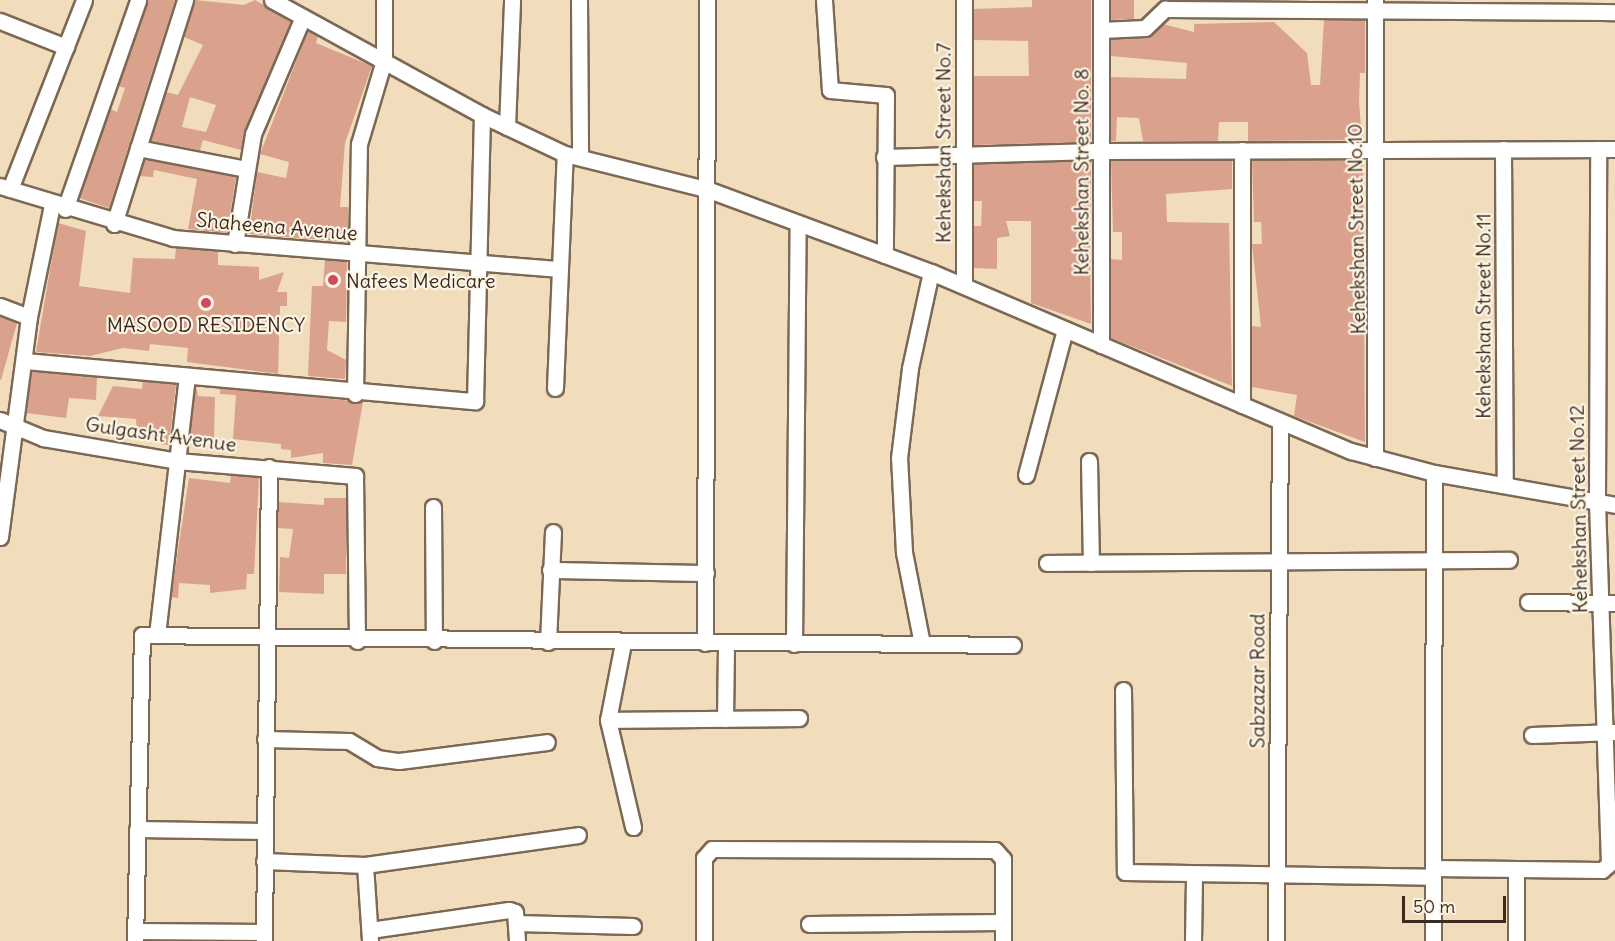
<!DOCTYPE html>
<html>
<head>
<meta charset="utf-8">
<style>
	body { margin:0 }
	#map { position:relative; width:1615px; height:941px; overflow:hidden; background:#f1dcbb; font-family:Delius,sans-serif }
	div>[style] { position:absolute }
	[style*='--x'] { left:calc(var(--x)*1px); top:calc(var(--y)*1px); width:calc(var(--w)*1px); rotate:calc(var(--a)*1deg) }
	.building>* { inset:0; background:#daa28d }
	.roads { filter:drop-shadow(2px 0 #7b6855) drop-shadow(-2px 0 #7b6855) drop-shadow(0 2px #7b6855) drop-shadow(0 -2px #7b6855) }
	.street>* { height:15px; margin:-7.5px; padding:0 7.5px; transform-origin:7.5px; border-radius:7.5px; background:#fff }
	.dots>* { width:16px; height:16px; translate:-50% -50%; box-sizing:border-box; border:3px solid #fcf5e5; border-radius:50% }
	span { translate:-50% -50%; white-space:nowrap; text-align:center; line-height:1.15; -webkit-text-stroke:4.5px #fcf5e5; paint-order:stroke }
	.street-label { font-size:20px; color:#3b2a1e }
	.poi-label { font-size:20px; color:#3b2a1e }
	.left { translate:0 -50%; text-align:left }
	.scale { position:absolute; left:1402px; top:896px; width:104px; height:27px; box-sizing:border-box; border:3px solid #3b2a1e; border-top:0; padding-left:8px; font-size:18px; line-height:21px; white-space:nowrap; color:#3b2a1e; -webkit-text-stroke:4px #fcf5e5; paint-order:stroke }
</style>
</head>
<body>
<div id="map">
	<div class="building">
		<i style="clip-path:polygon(148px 0,175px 0,109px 208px,79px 198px,110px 109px,117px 112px,125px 88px,118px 86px)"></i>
		<i style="clip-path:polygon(evenodd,195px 0,244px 5px,255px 0,291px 21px,241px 150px,203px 140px,200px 150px,151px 141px,166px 92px,178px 95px,203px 45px,184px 37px,195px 0,190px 97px,216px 105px,203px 140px,206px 132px,182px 127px,190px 97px)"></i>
		<i style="clip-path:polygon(1032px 0,1091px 0,1091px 142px,974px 145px,974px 76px,1029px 76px,1028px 41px,974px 40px,974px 9px,1032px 7px)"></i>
		<i style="clip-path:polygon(1111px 0,1134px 0,1134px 19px,1111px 20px)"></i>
		<i style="clip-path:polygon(1324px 20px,1365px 20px,1365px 73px,1360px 73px,1359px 101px,1362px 140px,1248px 141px,1248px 122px,1219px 122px,1218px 141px,1143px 141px,1139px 118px,1117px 117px,1116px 141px,1111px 141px,1111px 77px,1186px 79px,1187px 63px,1111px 56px,1111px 39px,1146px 38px,1163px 24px,1194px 32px,1194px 24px,1274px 22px,1307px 53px,1311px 85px,1320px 85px)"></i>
		<i style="clip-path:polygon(308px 31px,318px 36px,316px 43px,372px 66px,345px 143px,340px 207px,348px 207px,348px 242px,249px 234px,257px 172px,286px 178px,289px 162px,260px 154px)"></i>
		<i style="clip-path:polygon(145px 159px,236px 177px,227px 233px,188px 229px,197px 179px,154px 170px,153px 177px,139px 176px)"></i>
		<i style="clip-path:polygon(1232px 160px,1232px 189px,1166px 194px,1167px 222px,1229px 223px,1232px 386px,1111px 338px,1111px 259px,1122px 260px,1122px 232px,1113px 232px,1111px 161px)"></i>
		<i style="clip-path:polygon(1252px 160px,1363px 160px,1365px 442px,1294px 416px,1297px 395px,1252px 387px,1252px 326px,1261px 327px,1252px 244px,1262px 244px,1261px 222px,1254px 222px)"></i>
		<i style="clip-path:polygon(1091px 161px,1090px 239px,1091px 324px,1031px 303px,1031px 221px,1006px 221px,1010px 236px,997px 238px,997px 269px,974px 268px,974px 226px,981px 226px,982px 201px,974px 201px,974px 164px)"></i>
		<i style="clip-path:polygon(58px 223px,86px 231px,79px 286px,130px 293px,133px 258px,175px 259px,176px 248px,218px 251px,218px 265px,259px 267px,259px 280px,284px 272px,277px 292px,287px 292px,287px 306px,280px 306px,278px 374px,187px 362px,188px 348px,150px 344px,149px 351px,123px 348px,90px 356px,36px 352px)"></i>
		<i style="clip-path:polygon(325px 260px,347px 262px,346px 322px,329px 321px,327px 350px,346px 360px,345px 379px,308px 376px,312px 286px,323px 286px)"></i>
		<i style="clip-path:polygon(0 316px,17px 323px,1px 380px,0 380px)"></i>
		<i style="clip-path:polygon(32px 371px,97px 377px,96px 400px,69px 398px,66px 418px,26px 413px)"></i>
		<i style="clip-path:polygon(143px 381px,176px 385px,169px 445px,160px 444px,162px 436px,137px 435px,136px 419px,98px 416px,113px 386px,142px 389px)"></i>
		<i style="clip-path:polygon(196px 386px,198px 396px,215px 397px,214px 438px,190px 436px)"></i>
		<i style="clip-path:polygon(220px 388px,363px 402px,352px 465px,323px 463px,323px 453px,291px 458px,291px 450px,281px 449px,281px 444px,233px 439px,236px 395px,220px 394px)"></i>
		<i style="clip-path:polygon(231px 475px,259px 478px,254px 574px,247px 574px,246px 589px,210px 593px,210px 585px,179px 583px,178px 598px,171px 597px,189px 478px,230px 483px)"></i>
		<i style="clip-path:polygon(324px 498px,346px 498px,346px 574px,324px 574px,324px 594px,279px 592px,280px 557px,289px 558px,293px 529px,278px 528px,278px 502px,324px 505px)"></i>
	</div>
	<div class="roads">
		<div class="street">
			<i style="--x:272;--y:0;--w:239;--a:28.7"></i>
			<i style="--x:482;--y:115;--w:92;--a:25.2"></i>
			<i style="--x:565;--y:154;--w:148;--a:14"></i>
			<i style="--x:709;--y:190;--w:237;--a:20.3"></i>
			<i style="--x:931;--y:272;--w:457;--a:23.1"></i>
			<i style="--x:1351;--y:451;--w:86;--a:14.8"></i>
			<i style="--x:1434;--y:473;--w:184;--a:10"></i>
			<i style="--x:579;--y:0;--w:157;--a:89.6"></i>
			<i style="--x:824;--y:0;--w:90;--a:86.2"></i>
			<i style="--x:830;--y:90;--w:56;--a:5.1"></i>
			<i style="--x:886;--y:95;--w:160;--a:90.4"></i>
			<i style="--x:964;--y:0;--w:285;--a:90"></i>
			<i style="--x:0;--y:21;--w:71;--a:21.5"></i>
			<i style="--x:1101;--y:30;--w:44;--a:-2.6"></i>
			<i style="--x:1145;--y:28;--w:28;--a:-44"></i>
			<i style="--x:1165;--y:9;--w:450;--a:0.4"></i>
			<i style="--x:507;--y:127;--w:127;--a:-87.7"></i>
			<i style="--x:138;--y:148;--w:110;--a:11"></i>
			<i style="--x:1503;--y:149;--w:334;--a:89.7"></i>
			<i style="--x:884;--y:157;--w:220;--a:-1.6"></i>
			<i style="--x:1104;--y:151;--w:511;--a:-0.22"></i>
			<i style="--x:0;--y:186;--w:181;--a:16.7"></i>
			<i style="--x:173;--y:238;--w:387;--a:4.6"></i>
			<i style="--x:10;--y:189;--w:203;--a:-68.6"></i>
			<i style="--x:65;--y:209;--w:221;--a:-70.7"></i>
			<i style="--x:114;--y:224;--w:235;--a:-72.4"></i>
			<i style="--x:235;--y:244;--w:111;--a:-80.7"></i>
			<i style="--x:253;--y:134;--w:127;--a:-66.9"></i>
			<i style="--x:0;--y:306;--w:31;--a:21"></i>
			<i style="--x:1101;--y:345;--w:345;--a:-90"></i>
			<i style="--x:24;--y:361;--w:453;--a:5.1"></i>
			<i style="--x:475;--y:401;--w:286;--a:-88.6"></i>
			<i style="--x:555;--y:388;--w:234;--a:-87.6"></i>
			<i style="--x:355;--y:394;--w:250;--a:-89.1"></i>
			<i style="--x:359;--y:144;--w:88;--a:-73.4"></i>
			<i style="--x:384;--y:60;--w:60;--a:-90"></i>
			<i style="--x:1242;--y:405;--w:255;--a:-90"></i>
			<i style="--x:0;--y:420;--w:47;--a:22.7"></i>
			<i style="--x:43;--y:438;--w:136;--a:9.7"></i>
			<i style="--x:177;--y:461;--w:179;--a:4.8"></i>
			<i style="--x:355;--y:476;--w:165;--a:89.3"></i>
			<i style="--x:1375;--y:458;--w:458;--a:-90"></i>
			<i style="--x:1089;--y:461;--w:102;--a:88.9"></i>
			<i style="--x:1026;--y:475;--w:151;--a:-75"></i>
			<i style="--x:433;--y:507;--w:134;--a:89.6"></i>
			<i style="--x:0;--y:537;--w:222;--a:-82.5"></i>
			<i style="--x:29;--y:317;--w:114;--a:-78.4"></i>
			<i style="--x:1047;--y:563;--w:462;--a:-0.4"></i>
			<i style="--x:550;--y:570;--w:156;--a:1.1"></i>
			<i style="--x:1528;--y:602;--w:87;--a:0.7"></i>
			<i style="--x:157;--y:635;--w:261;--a:-83.4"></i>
			<i style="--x:548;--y:642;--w:110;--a:-87.4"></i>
			<i style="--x:623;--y:643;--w:78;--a:101"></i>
			<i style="--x:608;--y:720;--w:110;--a:76.8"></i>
			<i style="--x:705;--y:643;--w:643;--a:-89.82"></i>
			<i style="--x:794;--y:644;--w:421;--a:-89.5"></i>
			<i style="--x:922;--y:644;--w:94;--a:-101.1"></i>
			<i style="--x:904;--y:552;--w:94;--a:-93"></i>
			<i style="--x:899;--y:458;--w:91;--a:-83"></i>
			<i style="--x:910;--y:368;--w:98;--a:-77.7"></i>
			<i style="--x:1123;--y:690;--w:182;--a:89.4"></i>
			<i style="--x:1125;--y:872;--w:308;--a:0.9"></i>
			<i style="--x:725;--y:719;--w:76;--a:-89.2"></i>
			<i style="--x:608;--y:720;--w:191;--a:-0.6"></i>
			<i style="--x:1532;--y:735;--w:83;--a:-2.1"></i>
			<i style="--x:265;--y:739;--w:84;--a:1.4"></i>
			<i style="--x:349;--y:741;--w:33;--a:31"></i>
			<i style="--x:377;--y:758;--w:22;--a:8"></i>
			<i style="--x:399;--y:761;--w:149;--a:-7.3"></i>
			<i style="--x:137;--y:829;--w:128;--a:0.9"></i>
			<i style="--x:264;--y:861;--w:101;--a:2.3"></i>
			<i style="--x:365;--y:865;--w:215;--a:-8"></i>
			<i style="--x:365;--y:865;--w:76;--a:86.2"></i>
			<i style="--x:1433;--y:868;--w:169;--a:0.7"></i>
			<i style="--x:1602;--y:870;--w:9;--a:-41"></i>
			<i style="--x:1609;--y:864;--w:364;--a:-91.9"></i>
			<i style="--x:1597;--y:500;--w:351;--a:-89.8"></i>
			<i style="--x:516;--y:923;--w:117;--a:1.5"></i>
			<i style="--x:809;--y:924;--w:194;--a:-0.6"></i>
			<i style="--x:370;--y:930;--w:140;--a:-8.2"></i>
			<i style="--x:509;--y:910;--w:6;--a:18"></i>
			<i style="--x:515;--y:912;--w:29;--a:86"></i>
			<i style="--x:135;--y:931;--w:129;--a:0.4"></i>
			<i style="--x:135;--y:941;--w:306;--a:-88.7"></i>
			<i style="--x:142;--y:635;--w:871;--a:0.66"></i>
			<i style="--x:264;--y:941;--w:474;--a:-89.4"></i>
			<i style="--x:704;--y:941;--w:83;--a:-90"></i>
			<i style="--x:704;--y:858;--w:12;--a:-48"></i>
			<i style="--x:712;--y:849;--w:283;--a:0.2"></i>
			<i style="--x:995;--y:850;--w:12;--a:48"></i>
			<i style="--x:1003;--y:859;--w:82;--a:90"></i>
			<i style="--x:1193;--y:941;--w:66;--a:-89.1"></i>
			<i style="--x:1276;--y:941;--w:519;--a:-89.56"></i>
			<i style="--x:1433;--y:941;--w:468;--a:-89.9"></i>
			<i style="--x:1516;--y:941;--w:72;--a:-90"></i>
		</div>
	</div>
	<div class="dots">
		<i style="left:333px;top:280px;background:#d1495b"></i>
		<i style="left:206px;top:303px;background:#d1495b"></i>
	</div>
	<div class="street-label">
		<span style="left:943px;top:143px;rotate:-90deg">Kehekshan Street No.7</span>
		<span style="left:1081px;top:172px;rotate:-90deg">Kehekshan Street No. 8</span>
		<span style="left:277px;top:226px;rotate:5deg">Shaheena Avenue</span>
		<span style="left:1356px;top:229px;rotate:-91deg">Kehekshan Street No.10</span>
		<span style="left:1483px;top:316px;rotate:-90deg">Kehekshan Street No.11</span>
		<span style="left:161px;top:434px;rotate:8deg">Gulgasht Avenue</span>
		<span style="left:1578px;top:509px;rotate:-91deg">Kehekshan Street No.12</span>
		<span style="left:1257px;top:681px;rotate:-90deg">Sabzazar Road</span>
	</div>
	<div class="poi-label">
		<span class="left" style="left:346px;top:280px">Nafees Medicare</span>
		<span style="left:206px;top:324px">MASOOD RESIDENCY</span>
	</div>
	<div class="scale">50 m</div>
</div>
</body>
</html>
